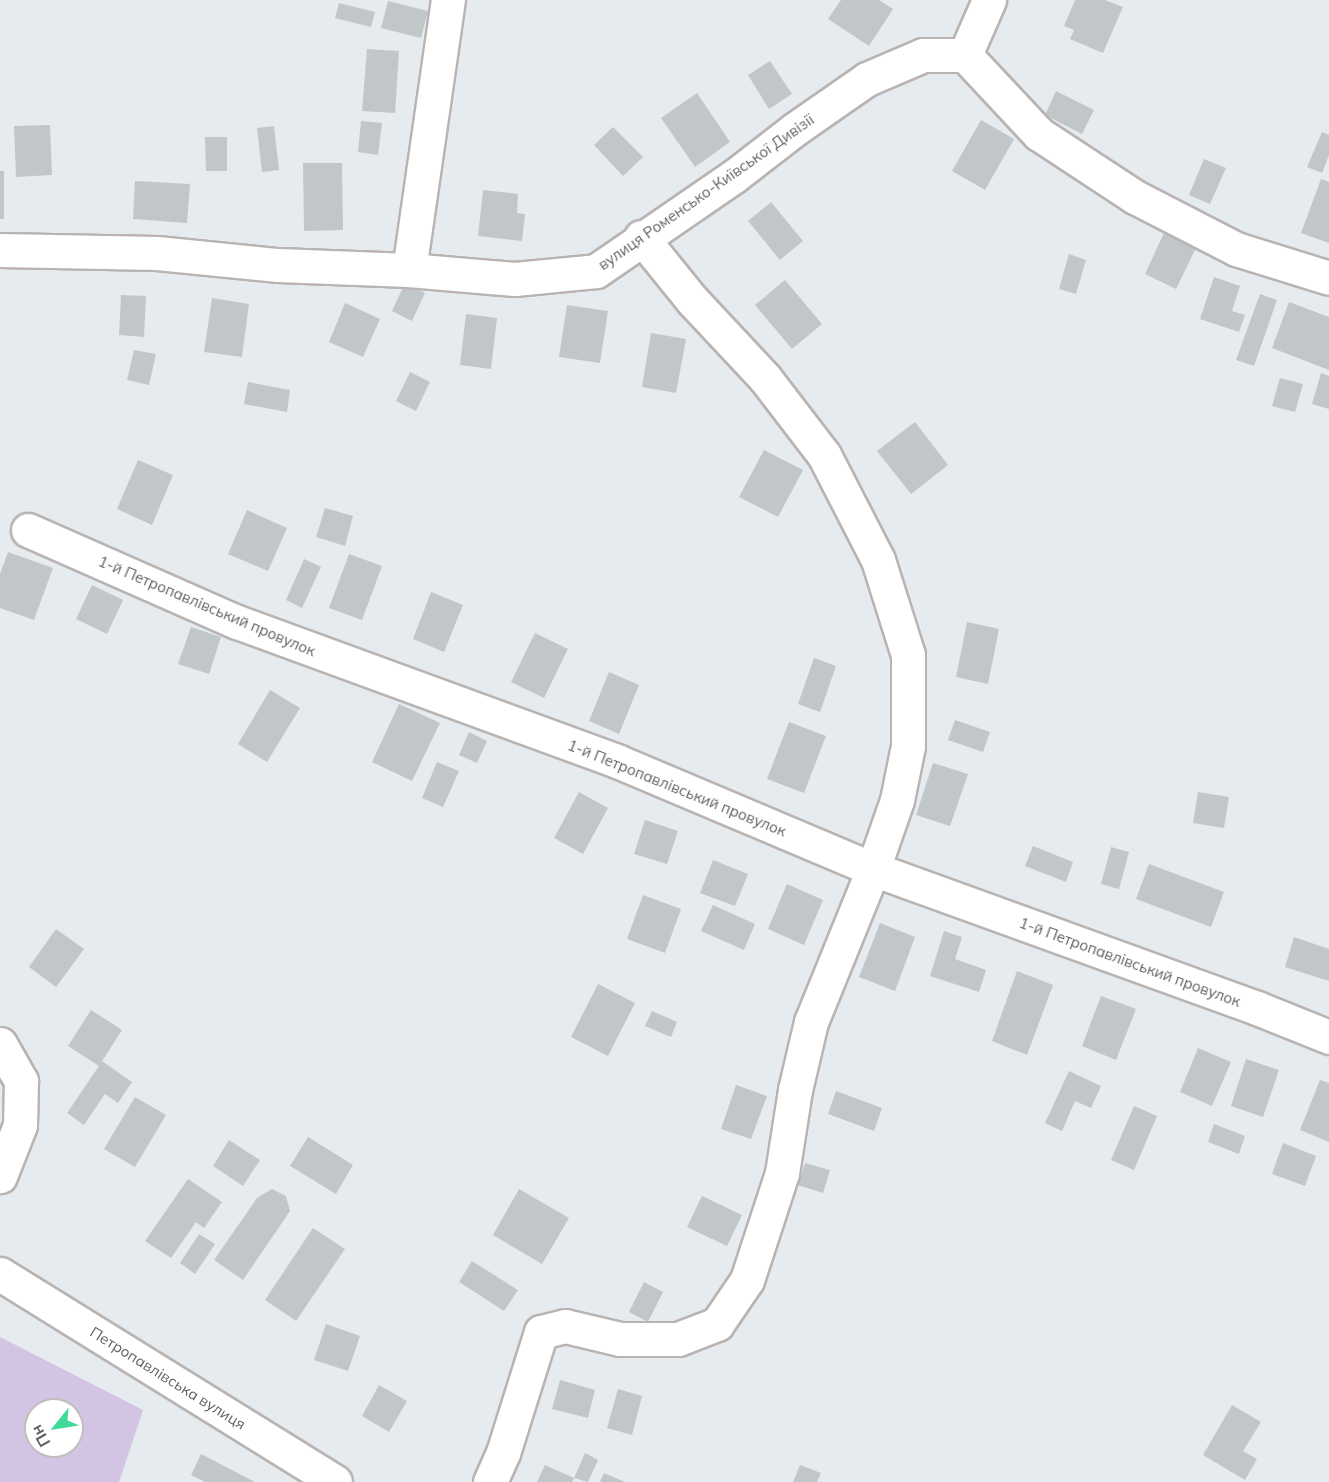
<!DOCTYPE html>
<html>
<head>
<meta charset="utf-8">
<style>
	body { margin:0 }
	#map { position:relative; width:1329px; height:1482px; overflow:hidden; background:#e5ebee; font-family:Mulish,sans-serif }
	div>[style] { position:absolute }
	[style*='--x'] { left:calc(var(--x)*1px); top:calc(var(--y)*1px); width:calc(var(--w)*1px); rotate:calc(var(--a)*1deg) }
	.green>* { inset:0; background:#d3c4e3 }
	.building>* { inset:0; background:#c1c7c9 }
	.roads { filter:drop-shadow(2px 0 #b9b3b2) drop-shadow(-2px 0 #b9b3b2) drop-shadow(0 2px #b9b3b2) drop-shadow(0 -2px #b9b3b2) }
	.street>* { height:33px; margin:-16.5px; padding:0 16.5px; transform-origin:16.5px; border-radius:16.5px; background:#fff }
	span { translate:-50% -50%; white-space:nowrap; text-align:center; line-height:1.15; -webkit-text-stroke:6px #fff; paint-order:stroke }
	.street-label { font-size:15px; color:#645d5d }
	.north { position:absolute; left:24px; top:1398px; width:60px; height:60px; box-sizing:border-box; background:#fff; border:2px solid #c1bebe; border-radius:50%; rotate:240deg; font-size:16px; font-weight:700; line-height:24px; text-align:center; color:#645d5d }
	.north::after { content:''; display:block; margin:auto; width:21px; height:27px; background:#40d998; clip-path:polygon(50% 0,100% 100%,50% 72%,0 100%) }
</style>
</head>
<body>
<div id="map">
	<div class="green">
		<i style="clip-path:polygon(evenodd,0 1337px,143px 1410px,119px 1482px,0 1482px,0 1337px,36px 1410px,72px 1410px,72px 1446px,36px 1446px,36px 1410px)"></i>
	</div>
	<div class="building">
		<i style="clip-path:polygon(841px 0,879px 0,893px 9px,869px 46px,828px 19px)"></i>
		<i style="clip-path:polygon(1075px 0,1105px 0,1123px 7px,1103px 53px,1070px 39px,1074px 30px,1064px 26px)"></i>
		<i style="clip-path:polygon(388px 1px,428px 11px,421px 38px,381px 28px)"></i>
		<i style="clip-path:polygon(339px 3px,375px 12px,371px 27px,335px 18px)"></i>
		<i style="clip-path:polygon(367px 49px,399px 51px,395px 113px,362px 111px)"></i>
		<i style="clip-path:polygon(770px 61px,792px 94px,769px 109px,748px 75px)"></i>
		<i style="clip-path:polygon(1056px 91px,1094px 110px,1082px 134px,1045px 115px)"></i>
		<i style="clip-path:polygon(697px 93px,730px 142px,695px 167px,661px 118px)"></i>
		<i style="clip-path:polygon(981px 120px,1014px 139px,985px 190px,952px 171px)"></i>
		<i style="clip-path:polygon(361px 121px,382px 123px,378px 155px,358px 152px)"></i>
		<i style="clip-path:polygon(50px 125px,52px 175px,16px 177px,14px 126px)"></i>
		<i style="clip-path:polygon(274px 126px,279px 170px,262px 172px,257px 128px)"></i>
		<i style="clip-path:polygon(613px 127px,643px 157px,623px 176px,594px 145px)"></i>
		<i style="clip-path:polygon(1322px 132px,1329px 135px,1329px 155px,1322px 173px,1307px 167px)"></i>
		<i style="clip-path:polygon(205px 137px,227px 137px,227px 171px,206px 171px)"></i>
		<i style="clip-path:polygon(1204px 159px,1226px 168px,1210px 204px,1189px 195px)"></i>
		<i style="clip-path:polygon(303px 163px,342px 163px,343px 230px,304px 231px)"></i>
		<i style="clip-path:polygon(0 171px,4px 171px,4px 219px,0 219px)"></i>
		<i style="clip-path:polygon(1321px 179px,1329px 182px,1329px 243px,1301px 233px)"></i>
		<i style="clip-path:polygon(135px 181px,190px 184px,187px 223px,133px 219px)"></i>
		<i style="clip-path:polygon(483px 190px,518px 194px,517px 213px,525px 214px,522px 241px,478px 236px)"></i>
		<i style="clip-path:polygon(771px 202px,803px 241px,780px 260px,748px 221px)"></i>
		<i style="clip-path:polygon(1164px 233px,1196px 248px,1176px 289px,1145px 274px)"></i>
		<i style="clip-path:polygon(1069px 254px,1086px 260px,1076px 294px,1059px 289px)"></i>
		<i style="clip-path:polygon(1214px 277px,1240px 286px,1232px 311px,1245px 315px,1239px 332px,1200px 319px)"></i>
		<i style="clip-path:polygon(785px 280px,822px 324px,792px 349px,755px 305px)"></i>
		<i style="clip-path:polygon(405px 283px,425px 293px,412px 321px,392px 311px)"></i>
		<i style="clip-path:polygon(1260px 294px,1277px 300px,1254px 366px,1236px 360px)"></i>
		<i style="clip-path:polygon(121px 295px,146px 296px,144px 337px,119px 335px)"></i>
		<i style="clip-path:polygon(212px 298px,249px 304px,242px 357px,204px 352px)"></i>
		<i style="clip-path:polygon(1289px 302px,1329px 317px,1329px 370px,1272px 348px)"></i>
		<i style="clip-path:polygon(345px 303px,380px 319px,363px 357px,329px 342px)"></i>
		<i style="clip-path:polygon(567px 305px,608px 311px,600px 363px,559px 357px)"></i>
		<i style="clip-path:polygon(466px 314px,497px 318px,491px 369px,460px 365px)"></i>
		<i style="clip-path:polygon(651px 333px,686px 339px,676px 393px,642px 387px)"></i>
		<i style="clip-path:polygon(134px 350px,156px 354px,149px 385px,127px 380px)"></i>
		<i style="clip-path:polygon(410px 372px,430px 382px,416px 411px,396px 401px)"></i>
		<i style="clip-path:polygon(1321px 373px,1329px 376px,1329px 409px,1312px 404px)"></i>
		<i style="clip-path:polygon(1280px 378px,1303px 384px,1295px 412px,1272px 406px)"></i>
		<i style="clip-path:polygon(248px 382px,290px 390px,287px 412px,244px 404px)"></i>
		<i style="clip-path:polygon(915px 422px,948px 465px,911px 494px,877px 451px)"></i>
		<i style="clip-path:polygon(764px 450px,803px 470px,778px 517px,739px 497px)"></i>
		<i style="clip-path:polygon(138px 460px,173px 475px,152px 525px,117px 509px)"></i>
		<i style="clip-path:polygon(325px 508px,353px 516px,345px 546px,316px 537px)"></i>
		<i style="clip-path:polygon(247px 510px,287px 528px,268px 571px,228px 554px)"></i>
		<i style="clip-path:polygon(8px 552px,53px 568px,34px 620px,0 608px,0 574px)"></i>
		<i style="clip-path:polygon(349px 554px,382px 566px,362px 620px,329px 608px)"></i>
		<i style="clip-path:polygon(304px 559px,321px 567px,302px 608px,286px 600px)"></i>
		<i style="clip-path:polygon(92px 585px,123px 600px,107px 634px,76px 619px)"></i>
		<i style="clip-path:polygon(431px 592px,463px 605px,444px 652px,413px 639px)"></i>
		<i style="clip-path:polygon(967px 622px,999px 629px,988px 684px,956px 677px)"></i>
		<i style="clip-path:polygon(191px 627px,221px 637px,209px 674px,178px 664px)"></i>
		<i style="clip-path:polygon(535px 633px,568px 649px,544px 698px,511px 682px)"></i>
		<i style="clip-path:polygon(814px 658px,836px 666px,820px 712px,798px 704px)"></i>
		<i style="clip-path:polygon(609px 672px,639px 685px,619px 734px,589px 721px)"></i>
		<i style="clip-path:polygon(270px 690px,300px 708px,267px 762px,238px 744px)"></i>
		<i style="clip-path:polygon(399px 704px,440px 723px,412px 781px,372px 762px)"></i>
		<i style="clip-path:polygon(955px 720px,990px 732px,983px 752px,948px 740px)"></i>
		<i style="clip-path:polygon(789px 722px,826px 736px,804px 793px,767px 779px)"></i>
		<i style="clip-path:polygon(469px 732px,487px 741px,477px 763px,459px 755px)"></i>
		<i style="clip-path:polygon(437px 762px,459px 771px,443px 807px,422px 798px)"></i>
		<i style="clip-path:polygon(933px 763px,968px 774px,950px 826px,916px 815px)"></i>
		<i style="clip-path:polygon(579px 792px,608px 808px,583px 854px,554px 838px)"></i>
		<i style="clip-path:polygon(1198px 792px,1229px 797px,1224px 828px,1193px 823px)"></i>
		<i style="clip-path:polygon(645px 820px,678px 831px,667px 864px,634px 854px)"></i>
		<i style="clip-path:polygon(1033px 846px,1073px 862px,1066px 882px,1025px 866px)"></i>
		<i style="clip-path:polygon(1111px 847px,1129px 852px,1119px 889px,1101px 884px)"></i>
		<i style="clip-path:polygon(713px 860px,748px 874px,735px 906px,700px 893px)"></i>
		<i style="clip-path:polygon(1149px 864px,1224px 892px,1211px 927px,1136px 899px)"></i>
		<i style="clip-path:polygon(787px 884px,823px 900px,804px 945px,768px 929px)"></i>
		<i style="clip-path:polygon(643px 895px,681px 909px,665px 953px,627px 939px)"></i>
		<i style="clip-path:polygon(713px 905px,755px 924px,744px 950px,701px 931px)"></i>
		<i style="clip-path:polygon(880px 923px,915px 937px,895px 991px,859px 977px)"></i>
		<i style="clip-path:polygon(56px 929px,84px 949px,56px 987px,29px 967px)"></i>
		<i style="clip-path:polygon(944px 931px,962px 937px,955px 959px,986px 970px,979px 992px,930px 976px)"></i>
		<i style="clip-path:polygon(1294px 937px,1329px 949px,1329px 981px,1285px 967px)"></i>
		<i style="clip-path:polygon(1017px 971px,1053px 985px,1027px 1055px,992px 1041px)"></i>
		<i style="clip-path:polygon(598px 984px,635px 1003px,608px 1056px,571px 1037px)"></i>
		<i style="clip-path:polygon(1101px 996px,1136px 1009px,1116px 1060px,1082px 1046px)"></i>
		<i style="clip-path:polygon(91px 1010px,122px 1030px,102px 1061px,132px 1082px,118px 1103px,105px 1094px,84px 1125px,67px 1113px,99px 1066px,68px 1046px)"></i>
		<i style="clip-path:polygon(652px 1011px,677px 1022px,671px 1037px,645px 1026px)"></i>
		<i style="clip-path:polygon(1198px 1048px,1231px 1062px,1212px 1106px,1180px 1092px)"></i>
		<i style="clip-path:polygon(1246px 1059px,1279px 1070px,1263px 1117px,1231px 1106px)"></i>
		<i style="clip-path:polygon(1069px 1071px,1101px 1086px,1091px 1108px,1075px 1101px,1062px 1131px,1045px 1123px)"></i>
		<i style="clip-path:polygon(1320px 1080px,1329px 1083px,1329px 1142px,1300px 1130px)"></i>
		<i style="clip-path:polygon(736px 1085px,767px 1096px,751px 1139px,721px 1129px)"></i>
		<i style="clip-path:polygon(836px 1091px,882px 1108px,874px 1131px,828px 1114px)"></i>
		<i style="clip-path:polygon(135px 1097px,166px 1115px,135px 1167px,104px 1149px)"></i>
		<i style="clip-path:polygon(1134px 1106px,1157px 1116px,1134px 1170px,1111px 1160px)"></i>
		<i style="clip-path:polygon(1214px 1124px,1245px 1136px,1239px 1154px,1208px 1142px)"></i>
		<i style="clip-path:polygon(308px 1137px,353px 1165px,336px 1194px,290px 1166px)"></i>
		<i style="clip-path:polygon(229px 1140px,260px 1160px,243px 1186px,213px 1166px)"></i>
		<i style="clip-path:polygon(1283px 1143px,1316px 1156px,1305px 1186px,1272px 1174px)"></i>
		<i style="clip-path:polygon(805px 1163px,830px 1170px,823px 1193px,798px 1185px)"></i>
		<i style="clip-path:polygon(188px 1179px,222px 1202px,204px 1228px,196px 1222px,171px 1258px,145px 1241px)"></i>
		<i style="clip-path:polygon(272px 1189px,286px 1196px,290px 1211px,243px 1280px,214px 1260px,257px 1198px)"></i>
		<i style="clip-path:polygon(519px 1189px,569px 1218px,542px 1264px,493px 1235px)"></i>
		<i style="clip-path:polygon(702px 1196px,742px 1215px,727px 1246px,687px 1227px)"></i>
		<i style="clip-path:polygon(313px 1228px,345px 1249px,296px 1321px,265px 1300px)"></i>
		<i style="clip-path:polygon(199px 1234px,215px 1244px,195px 1274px,180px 1263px)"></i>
		<i style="clip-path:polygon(472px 1261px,518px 1290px,504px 1311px,459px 1282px)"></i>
		<i style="clip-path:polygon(644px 1282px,663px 1292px,648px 1322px,629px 1312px)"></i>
		<i style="clip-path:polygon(326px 1324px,360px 1336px,348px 1371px,314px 1360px)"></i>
		<i style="clip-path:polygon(560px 1380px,595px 1390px,588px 1418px,552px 1409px)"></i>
		<i style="clip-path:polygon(379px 1385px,407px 1401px,389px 1432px,362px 1416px)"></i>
		<i style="clip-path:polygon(618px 1389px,642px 1396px,632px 1435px,607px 1428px)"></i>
		<i style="clip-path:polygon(1232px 1405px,1261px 1422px,1243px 1451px,1257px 1459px,1245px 1480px,1203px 1455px)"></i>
		<i style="clip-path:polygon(585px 1453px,598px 1460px,588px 1482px,574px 1478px)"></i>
		<i style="clip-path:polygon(201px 1454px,255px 1482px,205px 1482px,191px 1475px)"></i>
		<i style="clip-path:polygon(545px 1465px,574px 1478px,572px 1482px,537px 1482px)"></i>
		<i style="clip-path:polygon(800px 1465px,821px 1473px,817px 1482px,793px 1482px)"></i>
		<i style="clip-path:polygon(604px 1473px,625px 1482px,600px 1482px)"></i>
	</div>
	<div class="roads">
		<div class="street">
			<i style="--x:965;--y:55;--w:60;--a:-66.4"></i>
			<i style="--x:0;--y:250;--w:157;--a:1.1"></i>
			<i style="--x:157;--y:253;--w:122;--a:5.7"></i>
			<i style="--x:278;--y:265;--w:131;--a:2.2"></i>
			<i style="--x:409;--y:270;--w:106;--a:4.9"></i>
			<i style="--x:515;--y:279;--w:81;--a:-5.6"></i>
			<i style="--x:596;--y:271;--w:166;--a:-34.5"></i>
			<i style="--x:733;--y:177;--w:78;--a:-37.7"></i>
			<i style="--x:795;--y:129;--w:88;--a:-34.8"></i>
			<i style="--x:867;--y:79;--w:61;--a:-23.2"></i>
			<i style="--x:923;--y:55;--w:42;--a:0"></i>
			<i style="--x:965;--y:55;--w:108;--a:46.9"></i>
			<i style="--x:1039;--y:134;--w:115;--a:33.3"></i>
			<i style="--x:1135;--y:197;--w:114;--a:27.2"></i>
			<i style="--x:1236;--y:249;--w:97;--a:17.3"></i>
			<i style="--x:409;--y:270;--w:273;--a:-81.8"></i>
			<i style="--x:28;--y:530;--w:228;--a:23.8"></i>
			<i style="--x:237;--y:622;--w:405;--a:20.1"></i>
			<i style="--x:617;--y:761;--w:278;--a:22.9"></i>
			<i style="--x:873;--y:869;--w:408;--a:19.9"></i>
			<i style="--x:1257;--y:1008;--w:78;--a:21.9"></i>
			<i style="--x:0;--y:1044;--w:43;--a:60.4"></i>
			<i style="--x:21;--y:1081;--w:44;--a:91.3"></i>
			<i style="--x:20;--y:1125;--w:55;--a:111.4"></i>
			<i style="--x:0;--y:1274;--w:394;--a:31.8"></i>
			<i style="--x:490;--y:1482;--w:32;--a:-66"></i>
			<i style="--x:503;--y:1453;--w:127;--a:-72.6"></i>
			<i style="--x:541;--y:1332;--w:25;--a:-14"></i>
			<i style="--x:565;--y:1326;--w:57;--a:13.3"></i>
			<i style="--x:620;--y:1339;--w:58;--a:0"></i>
			<i style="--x:678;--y:1339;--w:42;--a:-21"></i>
			<i style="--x:717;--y:1324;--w:53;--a:-55.7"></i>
			<i style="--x:747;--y:1280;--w:113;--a:-71.9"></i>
			<i style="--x:782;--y:1173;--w:84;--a:-81.1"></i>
			<i style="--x:795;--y:1090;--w:70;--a:-76.8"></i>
			<i style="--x:811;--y:1022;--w:165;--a:-67.9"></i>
			<i style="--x:873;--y:869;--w:73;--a:-70.8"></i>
			<i style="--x:897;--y:800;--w:55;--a:-78.5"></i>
			<i style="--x:908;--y:746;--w:91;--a:-90"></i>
			<i style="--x:908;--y:655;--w:100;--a:-107.5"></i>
			<i style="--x:878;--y:560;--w:118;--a:-117.2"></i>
			<i style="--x:824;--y:455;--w:97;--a:-127.5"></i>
			<i style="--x:765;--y:378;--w:107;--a:-133.1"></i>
			<i style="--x:692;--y:300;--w:81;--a:-129"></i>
		</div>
	</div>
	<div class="street-label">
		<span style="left:706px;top:192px;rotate:-35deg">вулиця Роменсько-Київської Дивізії</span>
		<span style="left:207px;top:606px;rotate:23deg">1-й Петропавлівський провулок</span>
		<span style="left:677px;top:788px;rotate:22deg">1-й Петропавлівський провулок</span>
		<span style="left:1130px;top:962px;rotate:20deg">1-й Петропавлівський провулок</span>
		<span style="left:168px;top:1378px;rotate:32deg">Петропавлівська вулиця</span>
	</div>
	<div class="north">Пн</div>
</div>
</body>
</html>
